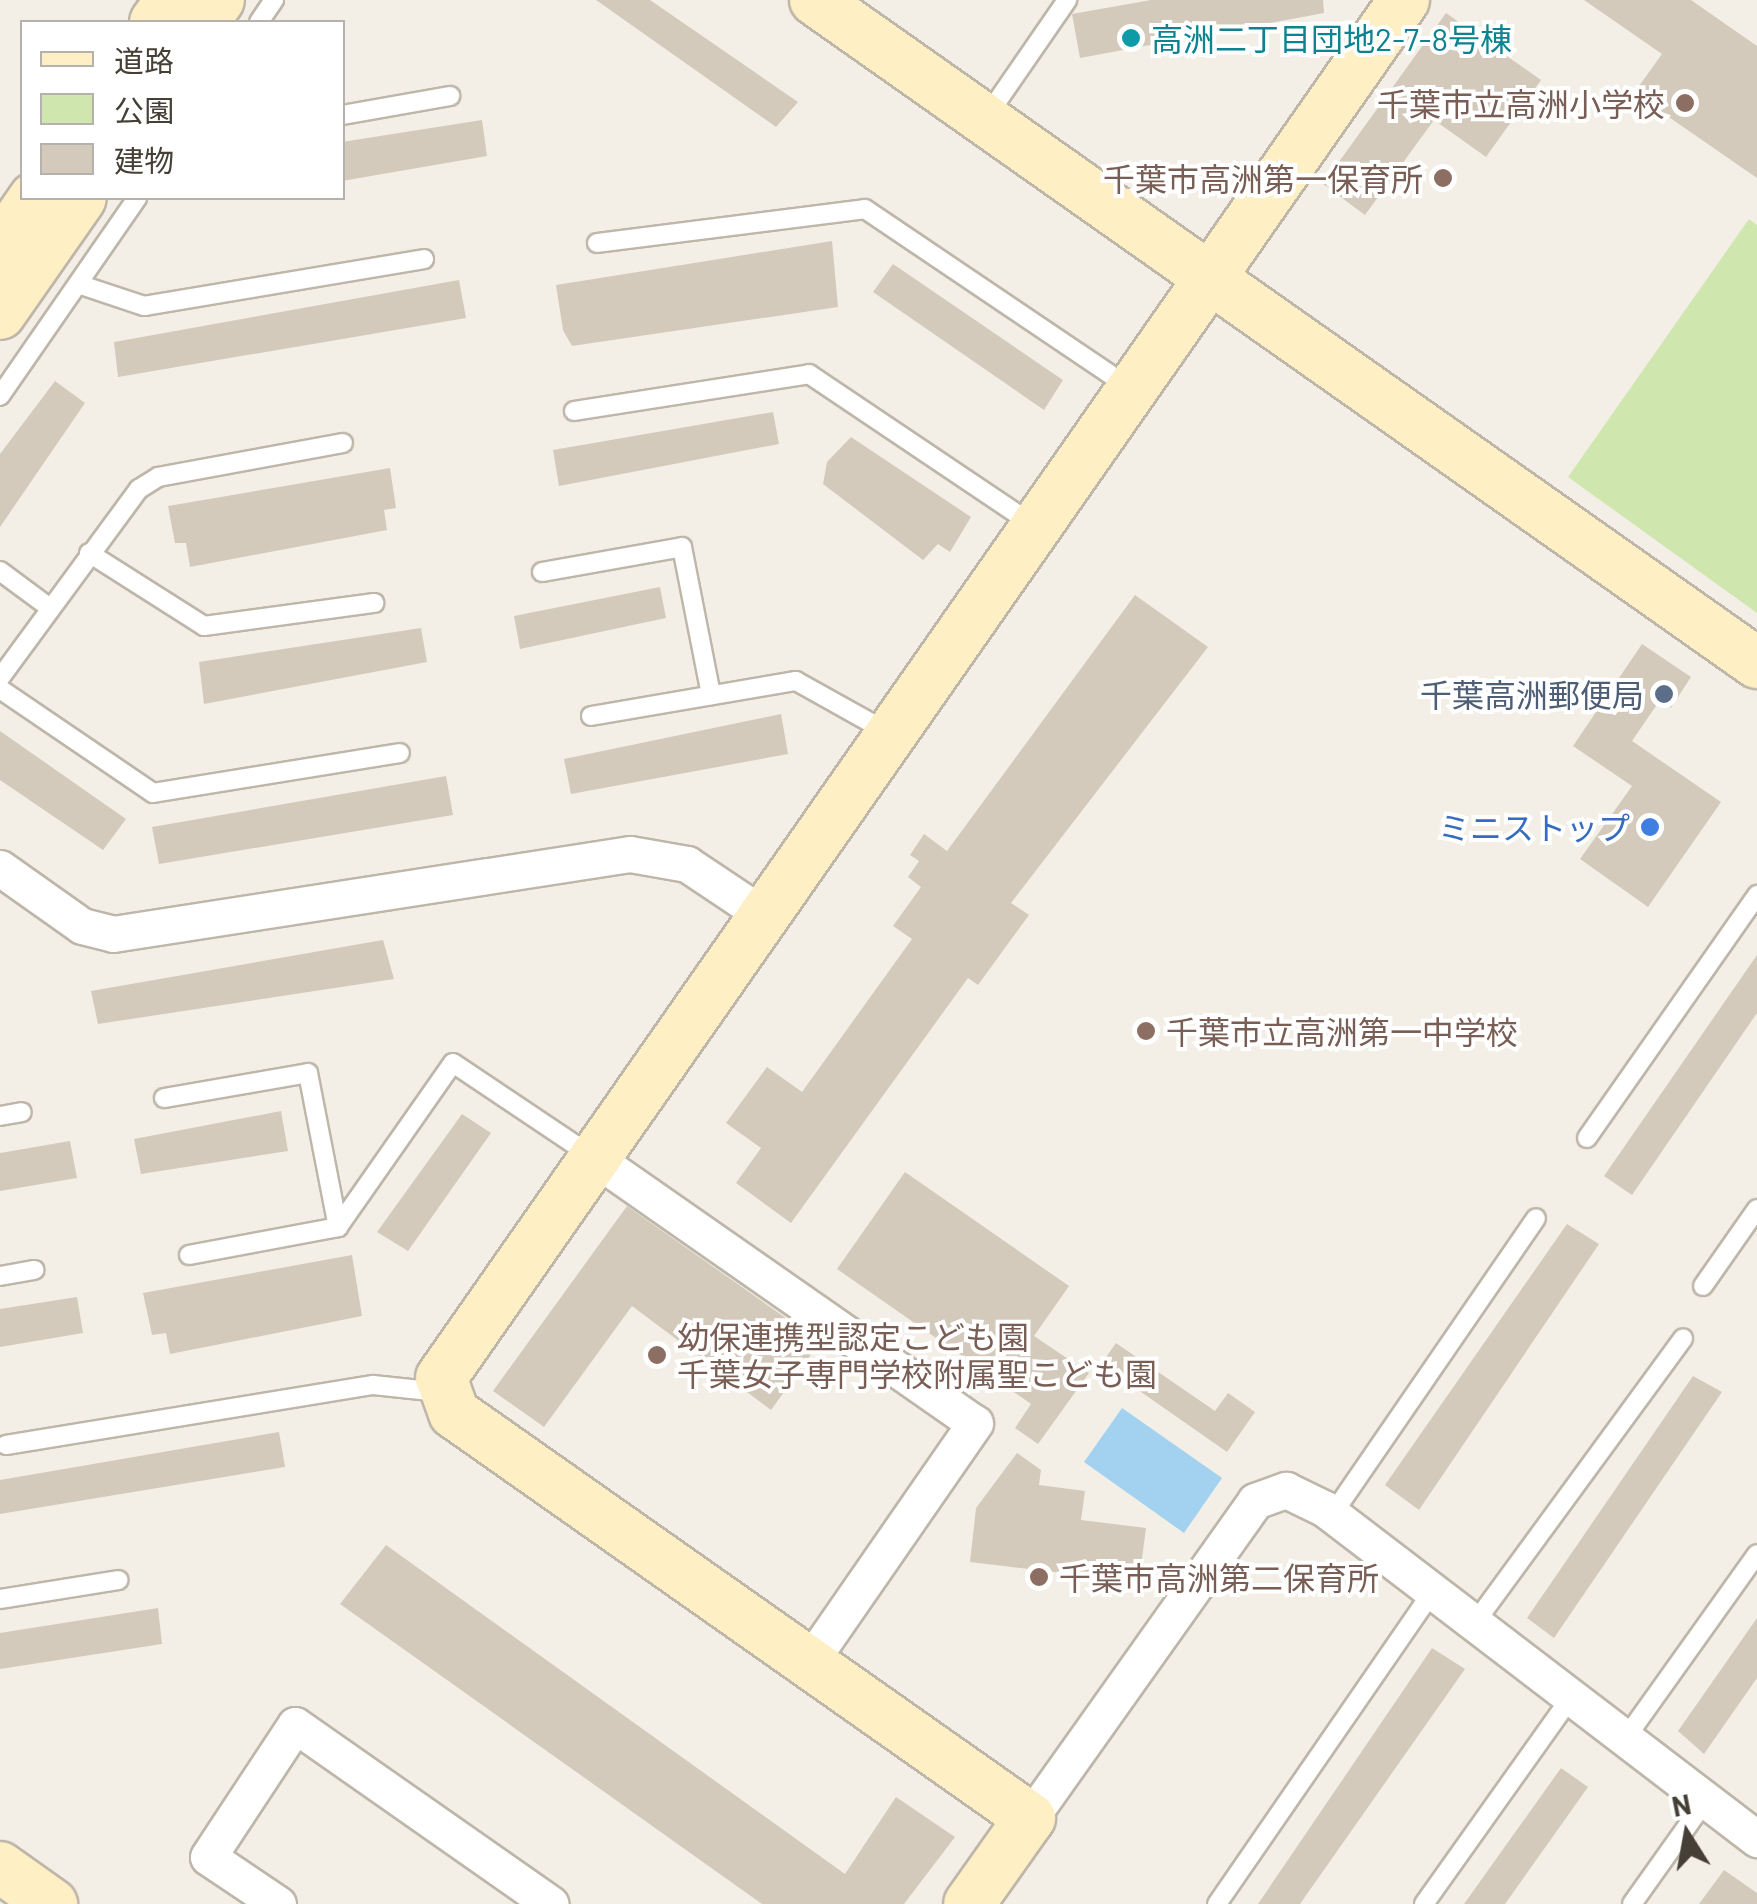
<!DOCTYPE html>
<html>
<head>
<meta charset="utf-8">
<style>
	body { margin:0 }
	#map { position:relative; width:1757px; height:1904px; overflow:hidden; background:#f3efe6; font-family:Barlow,"Noto Sans JP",sans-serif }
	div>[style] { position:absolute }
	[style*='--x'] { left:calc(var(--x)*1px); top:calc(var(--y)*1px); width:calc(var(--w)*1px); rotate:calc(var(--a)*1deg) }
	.green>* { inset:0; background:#cfe7af }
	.water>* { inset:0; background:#a2d2ef }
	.building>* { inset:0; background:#d4cabb }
	.roads { filter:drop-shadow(2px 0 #beb6a9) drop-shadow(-2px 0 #beb6a9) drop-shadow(0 2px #beb6a9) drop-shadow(0 -2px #beb6a9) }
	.lane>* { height:18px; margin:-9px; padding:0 9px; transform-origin:9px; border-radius:9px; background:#fff }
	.street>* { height:35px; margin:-17.5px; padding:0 17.5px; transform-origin:17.5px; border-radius:17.5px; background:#fff }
	.secondary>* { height:50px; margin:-25px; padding:0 25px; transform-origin:25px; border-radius:25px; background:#feefc5 }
	.dots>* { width:28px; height:28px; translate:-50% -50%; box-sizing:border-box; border:5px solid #fff; border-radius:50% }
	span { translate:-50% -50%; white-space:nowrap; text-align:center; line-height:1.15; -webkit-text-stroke:8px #fff; paint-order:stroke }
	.culture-label { font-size:32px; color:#0d838f }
	.left { translate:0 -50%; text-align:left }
	.education-label { font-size:32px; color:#785e54 }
	.right { translate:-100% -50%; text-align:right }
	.service-label { font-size:32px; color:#4e5e75 }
	.shop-label { font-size:32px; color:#366cbe }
	.legend { position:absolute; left:20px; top:20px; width:325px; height:180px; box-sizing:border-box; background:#fff; border:2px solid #b5b2ae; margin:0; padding:12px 18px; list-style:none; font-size:30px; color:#453f35 }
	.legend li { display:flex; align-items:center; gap:20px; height:50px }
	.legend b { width:50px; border:2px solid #b5b2ae }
	.north { position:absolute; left:1637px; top:1784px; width:100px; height:100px; -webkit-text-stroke:8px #fff; paint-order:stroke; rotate:349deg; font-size:28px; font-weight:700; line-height:40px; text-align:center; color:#453f35 }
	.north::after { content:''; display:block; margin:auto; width:35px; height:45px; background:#453f35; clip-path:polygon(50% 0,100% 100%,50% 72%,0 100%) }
</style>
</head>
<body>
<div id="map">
	<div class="green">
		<i style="clip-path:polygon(1749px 219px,1757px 225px,1757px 613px,1568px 477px)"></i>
	</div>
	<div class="water">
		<i style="clip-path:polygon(1122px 1408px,1222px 1478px,1184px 1533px,1084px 1462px)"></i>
	</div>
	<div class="building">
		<i style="clip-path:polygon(596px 0,650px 0,798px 102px,776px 127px)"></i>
		<i style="clip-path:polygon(1151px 0,1323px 0,1324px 13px,1080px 58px,1072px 14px)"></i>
		<i style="clip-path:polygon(1584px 0,1691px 0,1757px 46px,1757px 178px,1634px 93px,1662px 54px)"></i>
		<i style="clip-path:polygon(1446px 13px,1541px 80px,1486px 157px,1434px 120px,1365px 215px,1323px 184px)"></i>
		<i style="clip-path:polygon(482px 120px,487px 156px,342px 181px,342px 142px)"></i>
		<i style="clip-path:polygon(832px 241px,838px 307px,572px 346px,563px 330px,556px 285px)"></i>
		<i style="clip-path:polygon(893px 264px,1063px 380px,1044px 410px,873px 292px)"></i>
		<i style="clip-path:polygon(459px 280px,466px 318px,118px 377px,114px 342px)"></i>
		<i style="clip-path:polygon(55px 381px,85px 403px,0 527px,0 454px)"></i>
		<i style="clip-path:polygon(773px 412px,779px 444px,559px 486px,553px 450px)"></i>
		<i style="clip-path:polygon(851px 437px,971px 517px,950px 552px,938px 544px,923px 560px,823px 484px,827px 462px)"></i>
		<i style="clip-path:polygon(390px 468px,396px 508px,384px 510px,387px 530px,190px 567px,186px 543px,175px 543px,168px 506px)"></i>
		<i style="clip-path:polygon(660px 587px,666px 618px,520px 649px,514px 616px)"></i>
		<i style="clip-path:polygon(1135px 595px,1208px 647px,1011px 903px,1029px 915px,978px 985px,968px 978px,791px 1223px,736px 1183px,761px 1148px,726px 1123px,767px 1067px,802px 1092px,912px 939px,893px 926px,921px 887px,908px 877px,919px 861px,910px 855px,924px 834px,947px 851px)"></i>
		<i style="clip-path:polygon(421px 628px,427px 662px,204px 704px,199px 662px)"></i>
		<i style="clip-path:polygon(1642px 644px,1691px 677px,1671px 708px,1660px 700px,1632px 741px,1721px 802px,1648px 907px,1580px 859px,1632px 786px,1573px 746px)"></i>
		<i style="clip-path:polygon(781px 714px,788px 754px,571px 794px,564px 759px)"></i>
		<i style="clip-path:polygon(0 731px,126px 819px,103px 850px,0 780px)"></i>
		<i style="clip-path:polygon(446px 776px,453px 815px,159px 864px,152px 827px)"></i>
		<i style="clip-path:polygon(383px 940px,394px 979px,98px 1024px,91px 991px)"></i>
		<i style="clip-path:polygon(1757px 955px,1757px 1013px,1632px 1195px,1604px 1176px)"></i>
		<i style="clip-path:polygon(281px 1111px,288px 1151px,141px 1174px,134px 1139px)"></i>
		<i style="clip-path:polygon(462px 1114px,491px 1133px,408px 1251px,377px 1232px)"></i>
		<i style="clip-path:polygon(70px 1141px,77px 1178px,0 1191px,0 1153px)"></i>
		<i style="clip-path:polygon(905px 1172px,1069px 1286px,1034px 1336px,1089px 1373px,1038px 1444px,1015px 1428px,1031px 1404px,837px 1269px)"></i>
		<i style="clip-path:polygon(627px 1206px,820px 1342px,771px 1410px,632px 1306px,544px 1427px,493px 1391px)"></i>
		<i style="clip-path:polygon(1567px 1224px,1599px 1244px,1419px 1510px,1385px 1485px)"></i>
		<i style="clip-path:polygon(352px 1255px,362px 1316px,170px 1354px,166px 1333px,152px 1335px,143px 1293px)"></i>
		<i style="clip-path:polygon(77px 1297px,83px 1333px,0 1347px,0 1309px)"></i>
		<i style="clip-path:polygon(1116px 1343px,1215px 1411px,1228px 1393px,1255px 1412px,1227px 1452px,1101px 1364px)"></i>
		<i style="clip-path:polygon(1693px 1376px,1722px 1392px,1554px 1638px,1527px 1618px)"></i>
		<i style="clip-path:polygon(279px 1432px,285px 1467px,0 1514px,0 1480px)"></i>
		<i style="clip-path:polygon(1017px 1453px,1041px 1470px,1039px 1485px,1085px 1491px,1081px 1520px,1146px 1528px,1139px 1582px,970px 1562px,976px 1508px)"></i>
		<i style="clip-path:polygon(386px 1545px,845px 1874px,896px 1797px,955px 1837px,904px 1904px,762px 1904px,340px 1604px)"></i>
		<i style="clip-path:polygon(158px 1608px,162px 1644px,0 1669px,0 1633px)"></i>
		<i style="clip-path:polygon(1757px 1618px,1757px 1678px,1704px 1754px,1678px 1731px)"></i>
		<i style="clip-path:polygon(1432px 1648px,1465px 1669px,1300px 1904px,1258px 1904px)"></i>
		<i style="clip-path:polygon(1561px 1768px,1588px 1787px,1505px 1904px,1464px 1904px)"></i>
		<i style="clip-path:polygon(1724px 1870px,1757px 1893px,1757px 1904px,1699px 1904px)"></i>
	</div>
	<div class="roads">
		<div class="lane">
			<i style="--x:259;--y:22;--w:27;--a:-56"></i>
			<i style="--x:342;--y:115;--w:110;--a:-10"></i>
			<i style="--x:985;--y:119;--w:145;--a:-55.4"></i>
			<i style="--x:597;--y:243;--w:270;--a:-7.2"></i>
			<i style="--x:865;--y:209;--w:318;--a:34"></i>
			<i style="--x:78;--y:284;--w:70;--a:18.4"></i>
			<i style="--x:144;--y:306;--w:284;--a:-9.5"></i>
			<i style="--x:0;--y:396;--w:241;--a:-55.3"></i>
			<i style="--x:574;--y:411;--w:238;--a:-8.9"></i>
			<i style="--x:809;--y:374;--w:271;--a:33.9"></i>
			<i style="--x:89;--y:553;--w:136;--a:32.4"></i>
			<i style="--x:204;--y:626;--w:172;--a:-7.7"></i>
			<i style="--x:0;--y:571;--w:62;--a:36.5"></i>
			<i style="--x:542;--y:572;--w:142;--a:-10.1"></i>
			<i style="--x:682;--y:547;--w:151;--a:78.9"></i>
			<i style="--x:0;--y:678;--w:235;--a:-53.7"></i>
			<i style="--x:139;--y:489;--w:22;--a:-32"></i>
			<i style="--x:158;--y:477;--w:188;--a:-10.4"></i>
			<i style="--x:0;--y:689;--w:185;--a:34.2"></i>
			<i style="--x:153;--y:793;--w:250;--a:-9.2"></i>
			<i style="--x:591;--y:716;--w:208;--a:-9.7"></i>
			<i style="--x:796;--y:681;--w:107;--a:29.2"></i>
			<i style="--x:164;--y:1098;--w:146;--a:-9.8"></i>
			<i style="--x:308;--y:1073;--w:157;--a:79"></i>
			<i style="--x:0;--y:1116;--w:22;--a:-10"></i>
			<i style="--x:1587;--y:1138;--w:297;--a:-55"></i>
			<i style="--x:189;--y:1255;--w:152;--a:-10.6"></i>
			<i style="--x:338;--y:1227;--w:200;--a:-55"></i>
			<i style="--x:453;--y:1063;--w:167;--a:33.8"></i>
			<i style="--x:0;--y:1276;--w:35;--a:-10"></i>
			<i style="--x:1703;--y:1286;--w:94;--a:-55"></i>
			<i style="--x:6;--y:1445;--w:372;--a:-9.3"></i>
			<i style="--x:373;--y:1385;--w:67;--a:6"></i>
			<i style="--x:1332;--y:1515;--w:360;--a:-55.5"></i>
			<i style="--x:0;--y:1599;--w:120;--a:-9.1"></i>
			<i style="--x:1474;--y:1624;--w:354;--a:-53.8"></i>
			<i style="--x:1625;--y:1739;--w:227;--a:-54.5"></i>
			<i style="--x:1217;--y:1904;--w:380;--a:-55.4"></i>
			<i style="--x:1424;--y:1904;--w:254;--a:-54.6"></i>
			<i style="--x:1632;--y:1904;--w:128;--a:-54.6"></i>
		</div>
		<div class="street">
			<i style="--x:0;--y:868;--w:100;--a:35.3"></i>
			<i style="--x:82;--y:926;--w:32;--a:14"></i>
			<i style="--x:113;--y:934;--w:523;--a:-8.8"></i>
			<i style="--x:630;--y:854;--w:58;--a:10"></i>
			<i style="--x:687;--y:864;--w:90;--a:33.7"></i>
			<i style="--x:593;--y:1157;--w:465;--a:34.9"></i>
			<i style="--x:975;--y:1423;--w:292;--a:124.7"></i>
			<i style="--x:1030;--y:1818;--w:389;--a:-54.6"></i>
			<i style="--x:1255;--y:1501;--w:33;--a:-20"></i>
			<i style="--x:1286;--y:1490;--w:43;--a:26"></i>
			<i style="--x:1325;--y:1509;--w:544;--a:37.38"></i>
			<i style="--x:278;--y:1904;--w:84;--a:-146.1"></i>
			<i style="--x:208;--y:1857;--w:158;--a:-56.6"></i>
			<i style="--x:295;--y:1725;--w:312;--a:35"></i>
		</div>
		<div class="secondary">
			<i style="--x:815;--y:0;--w:1152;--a:35.14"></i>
			<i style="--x:155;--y:22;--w:27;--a:-54"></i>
			<i style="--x:203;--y:22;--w:27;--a:-54"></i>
			<i style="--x:0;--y:247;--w:60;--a:-55.2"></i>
			<i style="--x:0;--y:314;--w:141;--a:-55.1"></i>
			<i style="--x:0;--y:1867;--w:64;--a:35.4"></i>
			<i style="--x:969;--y:1904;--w:105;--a:-54.7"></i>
			<i style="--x:1030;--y:1818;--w:704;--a:-144.89"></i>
			<i style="--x:454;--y:1413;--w:37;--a:-110"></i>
			<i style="--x:441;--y:1378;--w:1681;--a:-55.05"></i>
		</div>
	</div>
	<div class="dots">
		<i style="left:1131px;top:38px;background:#0f9aa8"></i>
		<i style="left:1685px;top:103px;background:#8d6e63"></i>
		<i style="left:1443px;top:178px;background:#8d6e63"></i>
		<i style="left:1664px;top:694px;background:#5c6f8a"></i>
		<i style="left:1650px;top:827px;background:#3f7fe0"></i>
		<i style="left:1146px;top:1031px;background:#8d6e63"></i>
		<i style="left:657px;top:1355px;background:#8d6e63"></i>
		<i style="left:1039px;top:1577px;background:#8d6e63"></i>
	</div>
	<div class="culture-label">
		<span class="left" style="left:1151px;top:38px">高洲二丁目団地2-7-8号棟</span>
	</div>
	<div class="education-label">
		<span class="right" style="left:1665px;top:103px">千葉市立高洲小学校</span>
		<span class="right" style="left:1423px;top:178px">千葉市高洲第一保育所</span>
		<span class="left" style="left:1166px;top:1031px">千葉市立高洲第一中学校</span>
		<span class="left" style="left:677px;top:1355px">幼保連携型認定こども園<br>千葉女子専門学校附属聖こども園</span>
		<span class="left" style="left:1059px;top:1577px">千葉市高洲第二保育所</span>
	</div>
	<div class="service-label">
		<span class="right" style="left:1644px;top:694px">千葉高洲郵便局</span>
	</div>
	<div class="shop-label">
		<span class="right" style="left:1630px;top:827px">ミニストップ</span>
	</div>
	<ul class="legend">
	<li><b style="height:12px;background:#feefc5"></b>道路</li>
	<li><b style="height:28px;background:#cfe7af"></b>公園</li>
	<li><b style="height:28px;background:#d4cabb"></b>建物</li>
	</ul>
	<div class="north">N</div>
</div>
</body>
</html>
